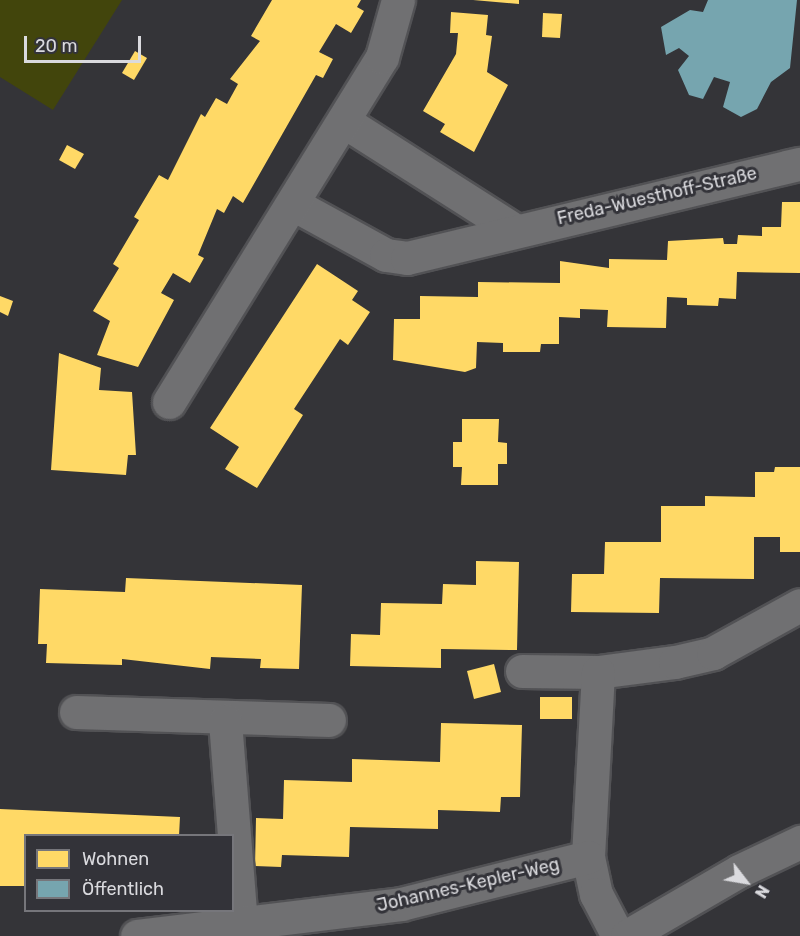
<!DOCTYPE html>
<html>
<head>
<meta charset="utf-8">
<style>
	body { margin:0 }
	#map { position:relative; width:800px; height:936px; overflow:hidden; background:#343438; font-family:Rubik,sans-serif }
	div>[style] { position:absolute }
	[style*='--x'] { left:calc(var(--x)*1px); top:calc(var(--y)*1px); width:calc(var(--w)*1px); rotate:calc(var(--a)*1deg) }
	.green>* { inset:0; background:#42450c }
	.homes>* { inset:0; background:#ffd966 }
	.public>* { inset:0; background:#76a5af }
	.roads { filter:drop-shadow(2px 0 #525255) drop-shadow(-2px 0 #525255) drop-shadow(0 2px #525255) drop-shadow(0 -2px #525255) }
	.minor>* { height:33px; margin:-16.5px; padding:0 16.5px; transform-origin:16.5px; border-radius:16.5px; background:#707072 }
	span { translate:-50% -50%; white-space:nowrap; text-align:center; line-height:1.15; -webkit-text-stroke:6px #333339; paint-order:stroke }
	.street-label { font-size:18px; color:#dadade }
	.legend { position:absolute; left:24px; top:834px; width:210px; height:78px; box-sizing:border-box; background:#333339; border:2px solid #76767b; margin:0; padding:8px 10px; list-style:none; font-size:18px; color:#dadade }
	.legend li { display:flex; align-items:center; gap:12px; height:30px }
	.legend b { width:30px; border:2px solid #76767b }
	.north { position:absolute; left:716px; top:852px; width:60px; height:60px; -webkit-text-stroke:4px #333339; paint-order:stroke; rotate:121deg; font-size:16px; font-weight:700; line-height:24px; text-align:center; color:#dadade }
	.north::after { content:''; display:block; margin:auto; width:21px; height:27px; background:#dadade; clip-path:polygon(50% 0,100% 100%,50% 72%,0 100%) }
	.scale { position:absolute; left:24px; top:36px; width:117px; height:27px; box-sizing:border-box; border:3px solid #dadade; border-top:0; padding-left:8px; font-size:18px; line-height:21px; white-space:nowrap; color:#dadade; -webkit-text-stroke:4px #333339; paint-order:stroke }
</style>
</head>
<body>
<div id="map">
	<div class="green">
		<i style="clip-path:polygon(0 0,122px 0,53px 110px,0 77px)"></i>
	</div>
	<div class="homes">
		<i style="clip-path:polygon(272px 0,361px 0,357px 7px,364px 11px,351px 33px,336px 24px,319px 52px,333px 59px,323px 78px,316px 75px,243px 203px,233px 196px,224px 213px,217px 209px,198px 255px,204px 258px,190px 283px,173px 273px,161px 293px,174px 300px,138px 367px,97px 355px,110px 321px,93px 311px,119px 268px,113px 264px,139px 220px,134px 217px,159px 175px,168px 180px,201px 114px,205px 117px,216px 98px,227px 104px,238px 84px,230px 79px,260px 41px,251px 36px)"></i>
		<i style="clip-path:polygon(473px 0,519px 0,519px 4px)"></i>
		<i style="clip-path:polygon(451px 12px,488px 15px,486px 35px,492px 36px,487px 72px,508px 85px,474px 152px,440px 132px,445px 124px,423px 111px,456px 54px,458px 33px,450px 33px)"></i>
		<i style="clip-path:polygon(543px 13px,562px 14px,560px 38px,542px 37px)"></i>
		<i style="clip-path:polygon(135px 51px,147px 58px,134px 80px,122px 73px)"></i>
		<i style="clip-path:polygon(67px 145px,84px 154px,75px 169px,59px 160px)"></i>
		<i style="clip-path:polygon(782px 202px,800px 202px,800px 273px,737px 272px,736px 299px,719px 298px,718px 306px,687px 305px,687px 298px,667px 297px,666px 328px,607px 327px,608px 310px,580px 309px,580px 318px,559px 317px,559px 344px,541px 344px,540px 352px,503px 352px,503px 343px,477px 342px,476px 368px,465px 372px,393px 360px,394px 319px,420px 319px,420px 296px,478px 297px,478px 282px,560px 283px,560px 261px,609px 268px,609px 259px,667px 260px,668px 241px,723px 238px,724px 244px,737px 244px,738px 235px,762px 236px,762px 227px,781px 227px)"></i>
		<i style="clip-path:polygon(317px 264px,358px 291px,352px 300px,370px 312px,348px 345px,340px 339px,294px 409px,303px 415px,257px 488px,225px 469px,239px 447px,210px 428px)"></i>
		<i style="clip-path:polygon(0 296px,13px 301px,8px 316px,0 312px)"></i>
		<i style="clip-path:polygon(59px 353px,101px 368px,99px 390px,132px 392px,136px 455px,128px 455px,126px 475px,51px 470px)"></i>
		<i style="clip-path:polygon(462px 419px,499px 419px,498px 442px,507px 443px,507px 464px,498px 464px,498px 485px,461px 485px,462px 467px,453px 467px,453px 442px,462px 442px)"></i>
		<i style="clip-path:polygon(775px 467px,800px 467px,800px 552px,780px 552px,780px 537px,754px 537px,754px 579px,660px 578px,659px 613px,571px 612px,572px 574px,604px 574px,605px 542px,661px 542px,661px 506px,705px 506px,705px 496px,755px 497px,755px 472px,774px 472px)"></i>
		<i style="clip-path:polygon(476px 561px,519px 562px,517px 650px,441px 649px,441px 668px,350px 666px,351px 634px,380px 635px,381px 603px,442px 604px,443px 584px,476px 585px)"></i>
		<i style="clip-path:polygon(126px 578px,302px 585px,299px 669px,260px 668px,261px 659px,211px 657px,210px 669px,122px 659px,122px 665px,46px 663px,47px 644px,38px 644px,40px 589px,125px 592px)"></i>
		<i style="clip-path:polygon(494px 664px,501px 692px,474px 699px,467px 671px)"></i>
		<i style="clip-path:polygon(540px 697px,572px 697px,572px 719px,540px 719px)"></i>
		<i style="clip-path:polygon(441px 723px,522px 725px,520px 797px,501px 797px,500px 812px,438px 810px,438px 829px,350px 827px,349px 857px,282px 855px,281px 867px,255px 866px,256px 818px,283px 819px,284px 780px,352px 782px,352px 759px,440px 762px)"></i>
		<i style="clip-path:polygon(0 809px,180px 817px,179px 836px,26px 836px,26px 886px,0 886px)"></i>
	</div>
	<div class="public">
		<i style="clip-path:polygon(708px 0,797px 0,790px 68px,771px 82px,757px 109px,741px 117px,723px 107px,730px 82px,714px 77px,703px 99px,689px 95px,678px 70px,689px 56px,679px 48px,666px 55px,661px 27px,690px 10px,703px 12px)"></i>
	</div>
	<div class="roads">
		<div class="minor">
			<i style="--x:345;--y:122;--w:199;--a:32.5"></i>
			<i style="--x:293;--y:204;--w:106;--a:28.7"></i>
			<i style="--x:386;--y:255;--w:21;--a:8"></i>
			<i style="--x:407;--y:258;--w:404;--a:-13.5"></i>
			<i style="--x:169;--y:402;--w:405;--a:-58.3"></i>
			<i style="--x:382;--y:57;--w:59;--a:-74.3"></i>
			<i style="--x:522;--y:671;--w:76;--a:0.8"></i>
			<i style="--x:598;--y:672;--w:78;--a:-7.4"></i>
			<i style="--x:675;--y:662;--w:39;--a:-13"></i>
			<i style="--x:713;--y:653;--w:99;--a:-28.9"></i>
			<i style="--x:598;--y:672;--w:185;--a:93.1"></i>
			<i style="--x:588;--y:857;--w:38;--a:78"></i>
			<i style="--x:596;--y:894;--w:47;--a:62.4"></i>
			<i style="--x:76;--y:712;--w:253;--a:1.8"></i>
			<i style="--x:225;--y:721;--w:204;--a:85.5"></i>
			<i style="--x:137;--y:936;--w:266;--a:-6.9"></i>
			<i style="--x:401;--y:904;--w:193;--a:-14.1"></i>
			<i style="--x:627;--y:936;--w:129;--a:-30.1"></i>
			<i style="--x:739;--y:871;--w:68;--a:-25.4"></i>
		</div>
	</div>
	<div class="street-label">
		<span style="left:657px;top:196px;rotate:-13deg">Freda-Wuesthoff-Straße</span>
		<span style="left:468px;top:885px;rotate:-13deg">Johannes-Kepler-Weg</span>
	</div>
	<ul class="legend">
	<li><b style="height:16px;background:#ffd966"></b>Wohnen</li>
	<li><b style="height:16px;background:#76a5af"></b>Öffentlich</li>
	</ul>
	<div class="north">N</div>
	<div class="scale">20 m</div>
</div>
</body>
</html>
